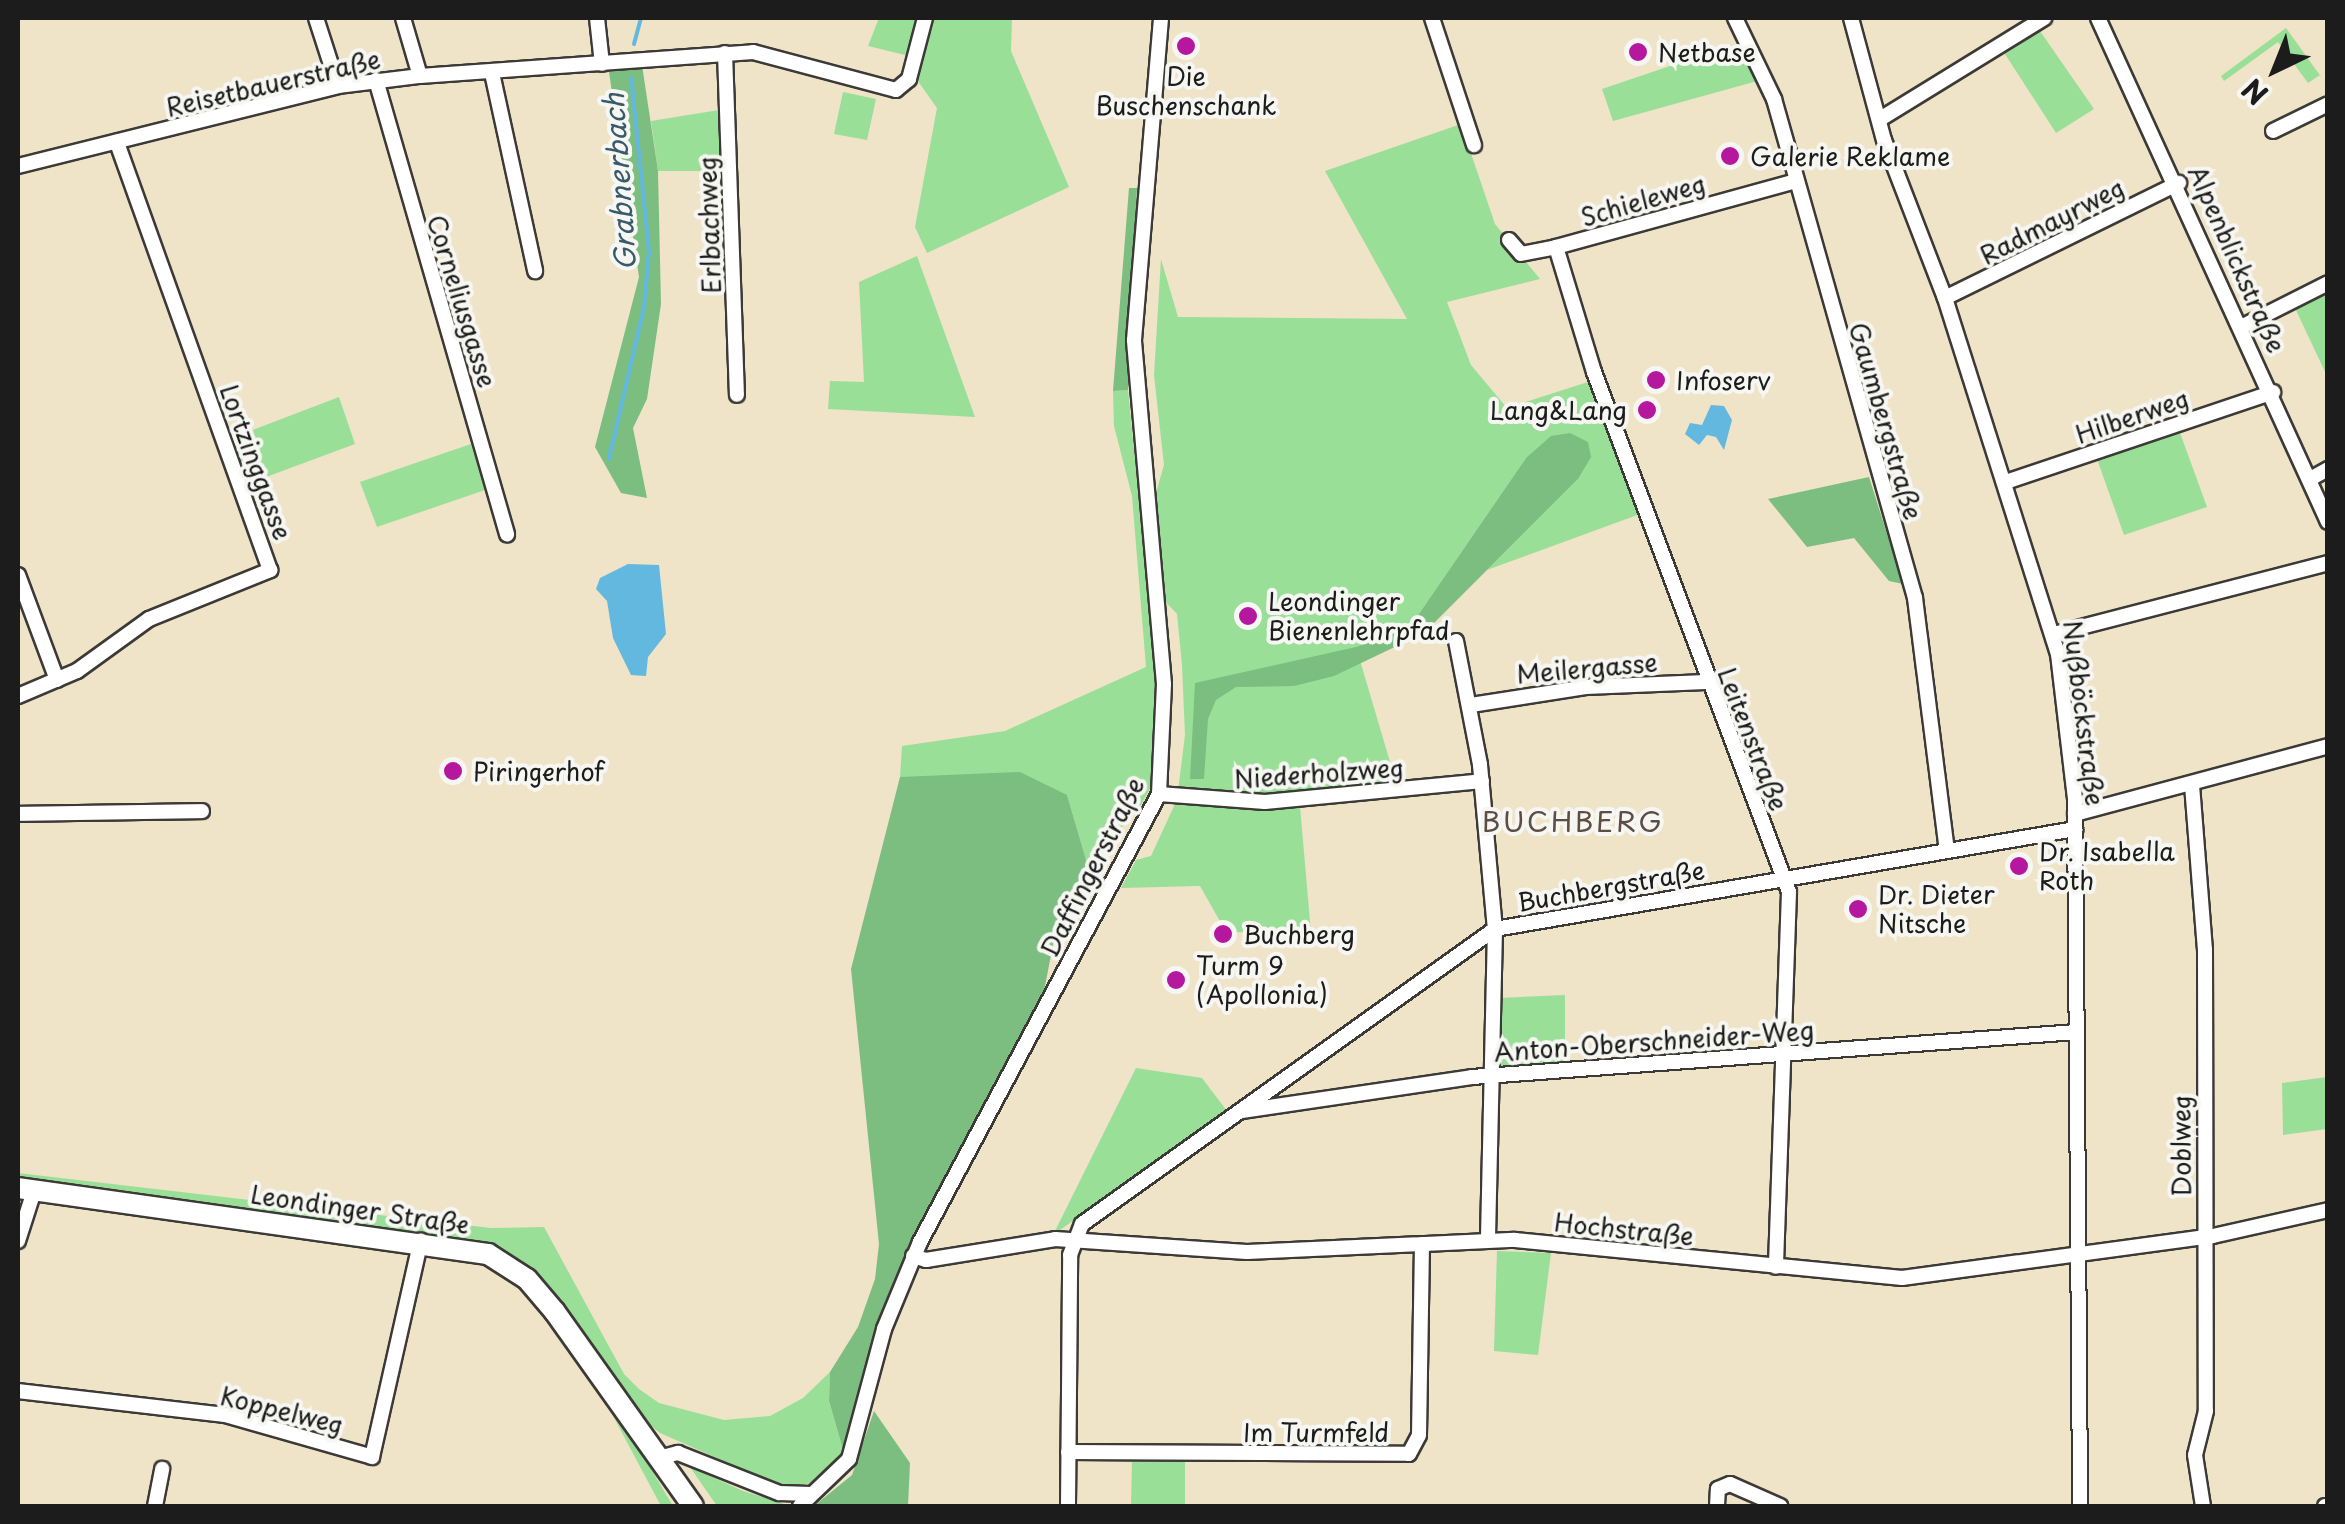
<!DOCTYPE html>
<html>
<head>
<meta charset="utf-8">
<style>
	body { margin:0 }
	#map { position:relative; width:2345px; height:1524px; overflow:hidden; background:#efe3c8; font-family:"Playpen Sans",sans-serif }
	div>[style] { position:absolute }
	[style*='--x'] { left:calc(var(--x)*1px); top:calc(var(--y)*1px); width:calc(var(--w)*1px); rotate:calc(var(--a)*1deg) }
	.green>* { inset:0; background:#9adf97 }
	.forest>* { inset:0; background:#7bbe80 }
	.water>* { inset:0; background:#62b8df }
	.stream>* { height:4px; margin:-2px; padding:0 2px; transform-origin:2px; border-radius:2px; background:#62b8df }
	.roads { filter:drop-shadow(2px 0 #3c3a36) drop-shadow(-2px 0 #3c3a36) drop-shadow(0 2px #3c3a36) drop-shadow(0 -2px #3c3a36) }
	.street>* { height:14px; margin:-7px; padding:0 7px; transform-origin:7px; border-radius:7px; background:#fff }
	.secondary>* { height:20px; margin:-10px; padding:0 10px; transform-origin:10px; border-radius:10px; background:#fff }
	.dots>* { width:28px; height:28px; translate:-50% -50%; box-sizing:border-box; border:5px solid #f6f6f2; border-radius:50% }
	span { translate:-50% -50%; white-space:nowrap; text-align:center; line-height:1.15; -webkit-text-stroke:8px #f6f6f2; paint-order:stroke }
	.poi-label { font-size:25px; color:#1c1c1c }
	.left { translate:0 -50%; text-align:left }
	.right { translate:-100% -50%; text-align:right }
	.street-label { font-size:25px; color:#1c1c1c }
	.water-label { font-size:28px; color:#385a6a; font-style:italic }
	.neighbourhood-label { font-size:28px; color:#5d4d42; letter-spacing:2.5px }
	.frame { position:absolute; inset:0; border:20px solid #1c1c1c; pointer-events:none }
	.north { position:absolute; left:2225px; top:20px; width:100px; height:100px; -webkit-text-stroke:8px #f6f6f2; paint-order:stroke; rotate:223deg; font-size:28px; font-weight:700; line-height:40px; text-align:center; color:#1c1c1c }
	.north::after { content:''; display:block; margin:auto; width:35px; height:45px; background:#1c1c1c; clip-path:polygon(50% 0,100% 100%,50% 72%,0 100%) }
</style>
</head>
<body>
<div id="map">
	<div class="green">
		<i style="clip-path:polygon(879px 18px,919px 18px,909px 56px,868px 46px)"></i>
		<i style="clip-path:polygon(930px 18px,1012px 18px,1011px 51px,1069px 187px,927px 253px,915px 227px,937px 108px,915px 77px)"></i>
		<i style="clip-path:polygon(2286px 28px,2327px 85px,2320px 75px,2308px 83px,2278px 42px,2224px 81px,2221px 76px)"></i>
		<i style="clip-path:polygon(2040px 31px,2094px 109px,2056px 133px,2005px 54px)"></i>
		<i style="clip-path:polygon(1741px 42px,1761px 80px,1613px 121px,1602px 89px)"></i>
		<i style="clip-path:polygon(843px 92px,876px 99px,867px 140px,834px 134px)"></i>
		<i style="clip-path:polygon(719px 110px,723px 171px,658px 171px,651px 121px)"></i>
		<i style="clip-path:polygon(1461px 124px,1495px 224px,1540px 279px,1447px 302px,1471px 365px,1507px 408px,1591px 381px,1640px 514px,1487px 570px,1578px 479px,1526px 458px,1412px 624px,1356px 647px,1396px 782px,1263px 798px,1178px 791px,1185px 735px,1182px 665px,1177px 614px,1164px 600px,1153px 503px,1164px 465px,1154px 375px,1161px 259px,1178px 317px,1407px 319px,1325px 171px)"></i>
		<i style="clip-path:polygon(917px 256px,975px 417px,828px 409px,830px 381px,864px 382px,859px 282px)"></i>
		<i style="clip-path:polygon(2327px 291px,2327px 376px,2295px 308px)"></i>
		<i style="clip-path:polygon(1128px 390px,1159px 696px,1155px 780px,1137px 812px,1087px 863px,1067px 795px,900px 777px,902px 746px,1005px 731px,1146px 667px,1132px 496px,1114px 426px,1113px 391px)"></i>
		<i style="clip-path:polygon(339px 397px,355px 444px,250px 483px,235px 446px,239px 436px,232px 438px)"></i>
		<i style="clip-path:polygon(2179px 430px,2207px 507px,2124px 535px,2097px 459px)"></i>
		<i style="clip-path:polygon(471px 444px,485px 490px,377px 527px,360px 482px)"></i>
		<i style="clip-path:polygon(1175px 804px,1300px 806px,1311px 933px,1226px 932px,1200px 886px,1121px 888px,1136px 860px,1151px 856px)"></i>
		<i style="clip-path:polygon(1565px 995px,1565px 1064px,1504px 1070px,1495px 1062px,1499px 998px)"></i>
		<i style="clip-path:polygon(1136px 1068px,1202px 1078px,1227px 1111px,1053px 1235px)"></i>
		<i style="clip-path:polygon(2327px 1077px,2327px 1129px,2283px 1135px,2282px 1083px)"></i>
		<i style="clip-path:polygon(18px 1173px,491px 1228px,544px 1227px,624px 1374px,639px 1389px,659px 1403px,724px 1420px,770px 1416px,803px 1398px,830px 1372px,829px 1401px,844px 1453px,821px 1482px,783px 1487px,660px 1433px,638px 1415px,538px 1278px,485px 1244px,18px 1181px)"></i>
		<i style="clip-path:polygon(1497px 1251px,1551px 1253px,1538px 1355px,1494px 1351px)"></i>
		<i style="clip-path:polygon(612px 1414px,648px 1464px,673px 1506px,661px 1506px)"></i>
		<i style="clip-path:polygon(1132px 1462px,1185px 1462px,1185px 1506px,1131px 1506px)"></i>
		<i style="clip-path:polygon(690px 1467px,743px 1491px,791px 1506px,717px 1506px)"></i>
	</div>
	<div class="forest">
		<i style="clip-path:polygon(642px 65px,658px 171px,661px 304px,647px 399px,633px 428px,647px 498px,621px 493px,595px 447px,639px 277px,609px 72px)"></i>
		<i style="clip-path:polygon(1129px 188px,1137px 188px,1128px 390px,1113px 391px)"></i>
		<i style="clip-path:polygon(1570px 433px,1588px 442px,1591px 457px,1578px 479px,1424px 633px,1334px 676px,1294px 686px,1236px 687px,1216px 700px,1208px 719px,1204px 779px,1190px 779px,1195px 683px,1356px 647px,1412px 624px,1526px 458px,1551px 436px)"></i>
		<i style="clip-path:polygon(1869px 477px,1903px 584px,1889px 581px,1854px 538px,1807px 547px,1768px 499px)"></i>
		<i style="clip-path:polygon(1020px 772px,1067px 795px,1087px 863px,1056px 930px,1043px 996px,898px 1271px,844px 1453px,829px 1401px,830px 1372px,858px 1327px,875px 1279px,879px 1244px,851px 969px,900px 777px)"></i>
		<i style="clip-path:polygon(874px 1411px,910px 1463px,908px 1506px,814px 1506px,852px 1475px)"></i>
	</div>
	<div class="water">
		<i style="clip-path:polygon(1711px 405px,1724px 406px,1732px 420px,1724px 450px,1716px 437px,1707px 435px,1699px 445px,1685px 434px,1690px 423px,1702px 425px)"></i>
		<i style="clip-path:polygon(628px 564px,659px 565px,666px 634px,648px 657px,646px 676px,631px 675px,613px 638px,607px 601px,596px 589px,600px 578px)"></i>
	</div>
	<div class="stream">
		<i style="--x:634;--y:44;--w:27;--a:-75"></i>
		<i style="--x:609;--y:459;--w:156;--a:-77"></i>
		<i style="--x:644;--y:307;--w:56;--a:-84.9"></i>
		<i style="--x:649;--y:251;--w:174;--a:-95.9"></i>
	</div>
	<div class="roads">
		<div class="street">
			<i style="--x:316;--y:18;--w:71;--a:72.1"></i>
			<i style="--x:403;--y:18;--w:60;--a:73.7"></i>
			<i style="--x:597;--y:18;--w:46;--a:83.8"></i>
			<i style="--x:1432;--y:18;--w:134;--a:71.7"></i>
			<i style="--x:1735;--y:18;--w:90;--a:64.3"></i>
			<i style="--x:1774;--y:99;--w:519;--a:74.22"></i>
			<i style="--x:1915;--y:598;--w:254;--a:82.8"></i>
			<i style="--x:1851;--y:18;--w:126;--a:74.9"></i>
			<i style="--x:1884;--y:140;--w:169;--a:68.9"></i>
			<i style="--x:1945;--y:298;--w:374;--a:72.4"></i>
			<i style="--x:2058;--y:654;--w:146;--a:83.3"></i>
			<i style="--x:2075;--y:799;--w:707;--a:89.59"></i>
			<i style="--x:2098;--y:18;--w:554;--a:65.47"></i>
			<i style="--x:725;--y:53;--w:342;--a:88"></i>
			<i style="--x:492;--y:73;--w:203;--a:77.7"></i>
			<i style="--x:376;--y:80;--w:473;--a:73.9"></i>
			<i style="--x:1880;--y:119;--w:193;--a:-31.6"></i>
			<i style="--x:2273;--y:131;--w:61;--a:-26.1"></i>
			<i style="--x:18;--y:166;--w:330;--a:-14"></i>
			<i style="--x:338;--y:86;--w:83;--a:-7"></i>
			<i style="--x:420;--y:76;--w:334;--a:-4.1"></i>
			<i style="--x:753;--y:52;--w:148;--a:14.9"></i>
			<i style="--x:896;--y:90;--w:17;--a:-40"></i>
			<i style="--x:909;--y:79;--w:63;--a:-75.3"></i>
			<i style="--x:1509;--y:240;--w:18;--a:49"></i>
			<i style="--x:1521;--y:254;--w:36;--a:-11"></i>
			<i style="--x:1556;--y:247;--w:248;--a:-15.4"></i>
			<i style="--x:1556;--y:247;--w:131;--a:73.1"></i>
			<i style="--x:1594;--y:372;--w:555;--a:69.44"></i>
			<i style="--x:1789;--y:892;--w:375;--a:92"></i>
			<i style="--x:1945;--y:298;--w:261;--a:-26.2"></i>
			<i style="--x:2243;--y:326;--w:95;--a:-26.8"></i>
			<i style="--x:2310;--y:479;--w:21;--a:-29"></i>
			<i style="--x:2006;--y:482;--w:282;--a:-18.6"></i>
			<i style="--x:18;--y:575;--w:112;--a:69.6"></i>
			<i style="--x:2054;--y:634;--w:283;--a:-14.5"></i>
			<i style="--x:1456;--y:641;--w:126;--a:79"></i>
			<i style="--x:1480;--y:765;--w:165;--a:84.8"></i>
			<i style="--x:1495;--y:929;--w:311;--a:91.3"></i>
			<i style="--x:18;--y:696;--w:64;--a:-23"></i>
			<i style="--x:77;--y:671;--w:89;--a:-35.8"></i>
			<i style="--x:149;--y:619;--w:131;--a:-22"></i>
			<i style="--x:270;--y:570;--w:455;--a:-109.7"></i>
			<i style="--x:1471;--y:705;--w:116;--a:-8.9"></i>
			<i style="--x:1586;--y:687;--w:120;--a:-2.4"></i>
			<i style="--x:2192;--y:785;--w:165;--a:85.5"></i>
			<i style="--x:2205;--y:949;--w:462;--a:89.9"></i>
			<i style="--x:2206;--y:1411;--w:45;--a:104"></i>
			<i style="--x:2195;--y:1455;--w:52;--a:81.1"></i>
			<i style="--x:1159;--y:794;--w:106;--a:4.3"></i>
			<i style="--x:1265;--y:802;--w:218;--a:-5.5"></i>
			<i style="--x:18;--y:814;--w:184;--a:-0.9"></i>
			<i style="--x:2075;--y:814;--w:262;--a:-15"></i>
			<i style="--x:1242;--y:1111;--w:232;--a:-8.4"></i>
			<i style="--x:1472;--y:1077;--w:606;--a:-4.26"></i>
			<i style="--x:18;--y:1241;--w:52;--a:-72.3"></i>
			<i style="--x:913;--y:1256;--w:14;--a:17"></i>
			<i style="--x:926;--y:1260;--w:131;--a:-9.2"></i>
			<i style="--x:1055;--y:1239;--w:192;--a:3.9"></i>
			<i style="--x:1247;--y:1252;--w:268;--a:-2.6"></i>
			<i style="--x:1515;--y:1240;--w:389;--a:5.6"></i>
			<i style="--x:1902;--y:1278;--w:314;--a:-7.7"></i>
			<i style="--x:2213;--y:1236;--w:118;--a:-12.7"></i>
			<i style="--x:18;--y:1391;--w:208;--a:6.6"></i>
			<i style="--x:225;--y:1415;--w:153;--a:15.9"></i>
			<i style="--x:372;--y:1457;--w:222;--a:-77.3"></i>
			<i style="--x:1068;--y:1452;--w:341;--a:0.3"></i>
			<i style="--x:1409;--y:1454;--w:21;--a:-62"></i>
			<i style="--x:1419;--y:1435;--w:191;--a:-89.1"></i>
			<i style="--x:659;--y:1458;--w:20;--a:-15"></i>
			<i style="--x:678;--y:1453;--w:109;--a:21.6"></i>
			<i style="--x:779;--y:1493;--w:32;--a:2"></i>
			<i style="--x:155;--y:1506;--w:38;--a:-79"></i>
			<i style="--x:800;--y:1506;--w:68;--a:-43.8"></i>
			<i style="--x:849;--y:1459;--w:135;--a:-74.9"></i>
			<i style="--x:884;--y:1329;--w:94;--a:-67.5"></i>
			<i style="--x:920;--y:1242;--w:508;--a:-61.92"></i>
			<i style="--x:1159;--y:794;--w:110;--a:-87.4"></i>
			<i style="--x:1164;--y:684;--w:345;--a:-95"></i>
			<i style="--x:1134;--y:340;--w:323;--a:-85.2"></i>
			<i style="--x:1068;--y:1506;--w:251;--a:-89.5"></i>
			<i style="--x:1070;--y:1255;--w:33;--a:-69"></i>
			<i style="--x:1082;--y:1224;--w:508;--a:-35.54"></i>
			<i style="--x:1495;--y:929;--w:589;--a:-9.78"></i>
			<i style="--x:1717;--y:1506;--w:17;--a:-87"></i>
			<i style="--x:1718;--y:1489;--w:13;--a:-23"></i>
			<i style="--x:1730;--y:1484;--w:55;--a:23.7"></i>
			<i style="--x:2325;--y:1506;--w:3;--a:0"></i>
		</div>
		<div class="secondary">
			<i style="--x:18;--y:1188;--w:475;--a:8"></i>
			<i style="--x:488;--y:1254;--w:46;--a:32.7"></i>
			<i style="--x:527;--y:1279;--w:43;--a:49.7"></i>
			<i style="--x:555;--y:1312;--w:238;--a:54.6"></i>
		</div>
	</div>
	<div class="dots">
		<i style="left:1186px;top:46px;background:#b5179e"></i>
		<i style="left:1638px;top:52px;background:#b5179e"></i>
		<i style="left:1730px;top:156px;background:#b5179e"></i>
		<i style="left:1656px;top:380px;background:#b5179e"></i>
		<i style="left:1647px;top:410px;background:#b5179e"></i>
		<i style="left:1248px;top:616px;background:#b5179e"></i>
		<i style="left:453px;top:771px;background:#b5179e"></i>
		<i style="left:2019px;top:866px;background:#b5179e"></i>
		<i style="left:1858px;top:909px;background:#b5179e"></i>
		<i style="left:1223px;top:934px;background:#b5179e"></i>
		<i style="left:1176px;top:980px;background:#b5179e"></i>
	</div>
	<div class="poi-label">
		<span class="left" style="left:1658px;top:52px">Netbase</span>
		<span style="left:1186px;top:91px">Die<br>Buschenschank</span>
		<span class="left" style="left:1750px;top:156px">Galerie Reklame</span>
		<span class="left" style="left:1676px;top:380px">Infoserv</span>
		<span class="right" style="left:1627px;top:410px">Lang&amp;Lang</span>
		<span class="left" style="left:1268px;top:616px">Leondinger<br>Bienenlehrpfad</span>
		<span class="left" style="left:473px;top:771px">Piringerhof</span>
		<span class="left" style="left:2039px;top:866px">Dr. Isabella<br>Roth</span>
		<span class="left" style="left:1878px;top:909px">Dr. Dieter<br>Nitsche</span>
		<span class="left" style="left:1243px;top:934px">Buchberg</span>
		<span class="left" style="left:1196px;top:980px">Turm 9<br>(Apollonia)</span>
	</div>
	<div class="street-label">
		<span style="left:273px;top:83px;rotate:-13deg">Reisetbauerstraße</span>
		<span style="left:1643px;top:200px;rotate:-16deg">Schieleweg</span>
		<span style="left:2052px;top:221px;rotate:-27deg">Radmayrweg</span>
		<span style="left:709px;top:225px;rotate:-92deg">Erlbachweg</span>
		<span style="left:2237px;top:259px;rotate:66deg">Alpenblickstraße</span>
		<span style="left:462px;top:301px;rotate:73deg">Corneliusgasse</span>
		<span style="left:2132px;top:416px;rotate:-19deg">Hilberweg</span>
		<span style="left:1886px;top:421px;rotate:74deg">Gaumbergstraße</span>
		<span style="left:256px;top:462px;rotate:70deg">Lortzinggasse</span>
		<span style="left:1587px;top:668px;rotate:-5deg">Meilergasse</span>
		<span style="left:2084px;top:713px;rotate:83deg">Nußböckstraße</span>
		<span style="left:1753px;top:739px;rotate:69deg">Leitenstraße</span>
		<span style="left:1319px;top:773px;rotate:-4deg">Niederholzweg</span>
		<span style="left:1092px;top:867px;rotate:-63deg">Daffingerstraße</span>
		<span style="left:1611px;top:886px;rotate:-10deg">Buchbergstraße</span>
		<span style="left:1654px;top:1041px;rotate:-4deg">Anton-Oberschneider-Weg</span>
		<span style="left:2181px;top:1146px;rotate:-90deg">Doblweg</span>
		<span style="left:360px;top:1209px;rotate:8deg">Leondinger Straße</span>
		<span style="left:1624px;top:1229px;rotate:6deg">Hochstraße</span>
		<span style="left:282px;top:1410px;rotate:14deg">Koppelweg</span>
		<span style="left:1316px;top:1432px">Im Turmfeld</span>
	</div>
	<div class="water-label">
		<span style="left:619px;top:182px;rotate:-94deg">Grabnerbach</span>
	</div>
	<div class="neighbourhood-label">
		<span style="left:1573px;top:821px">BUCHBERG</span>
	</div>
	<div class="frame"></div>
	<div class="north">N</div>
</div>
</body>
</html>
